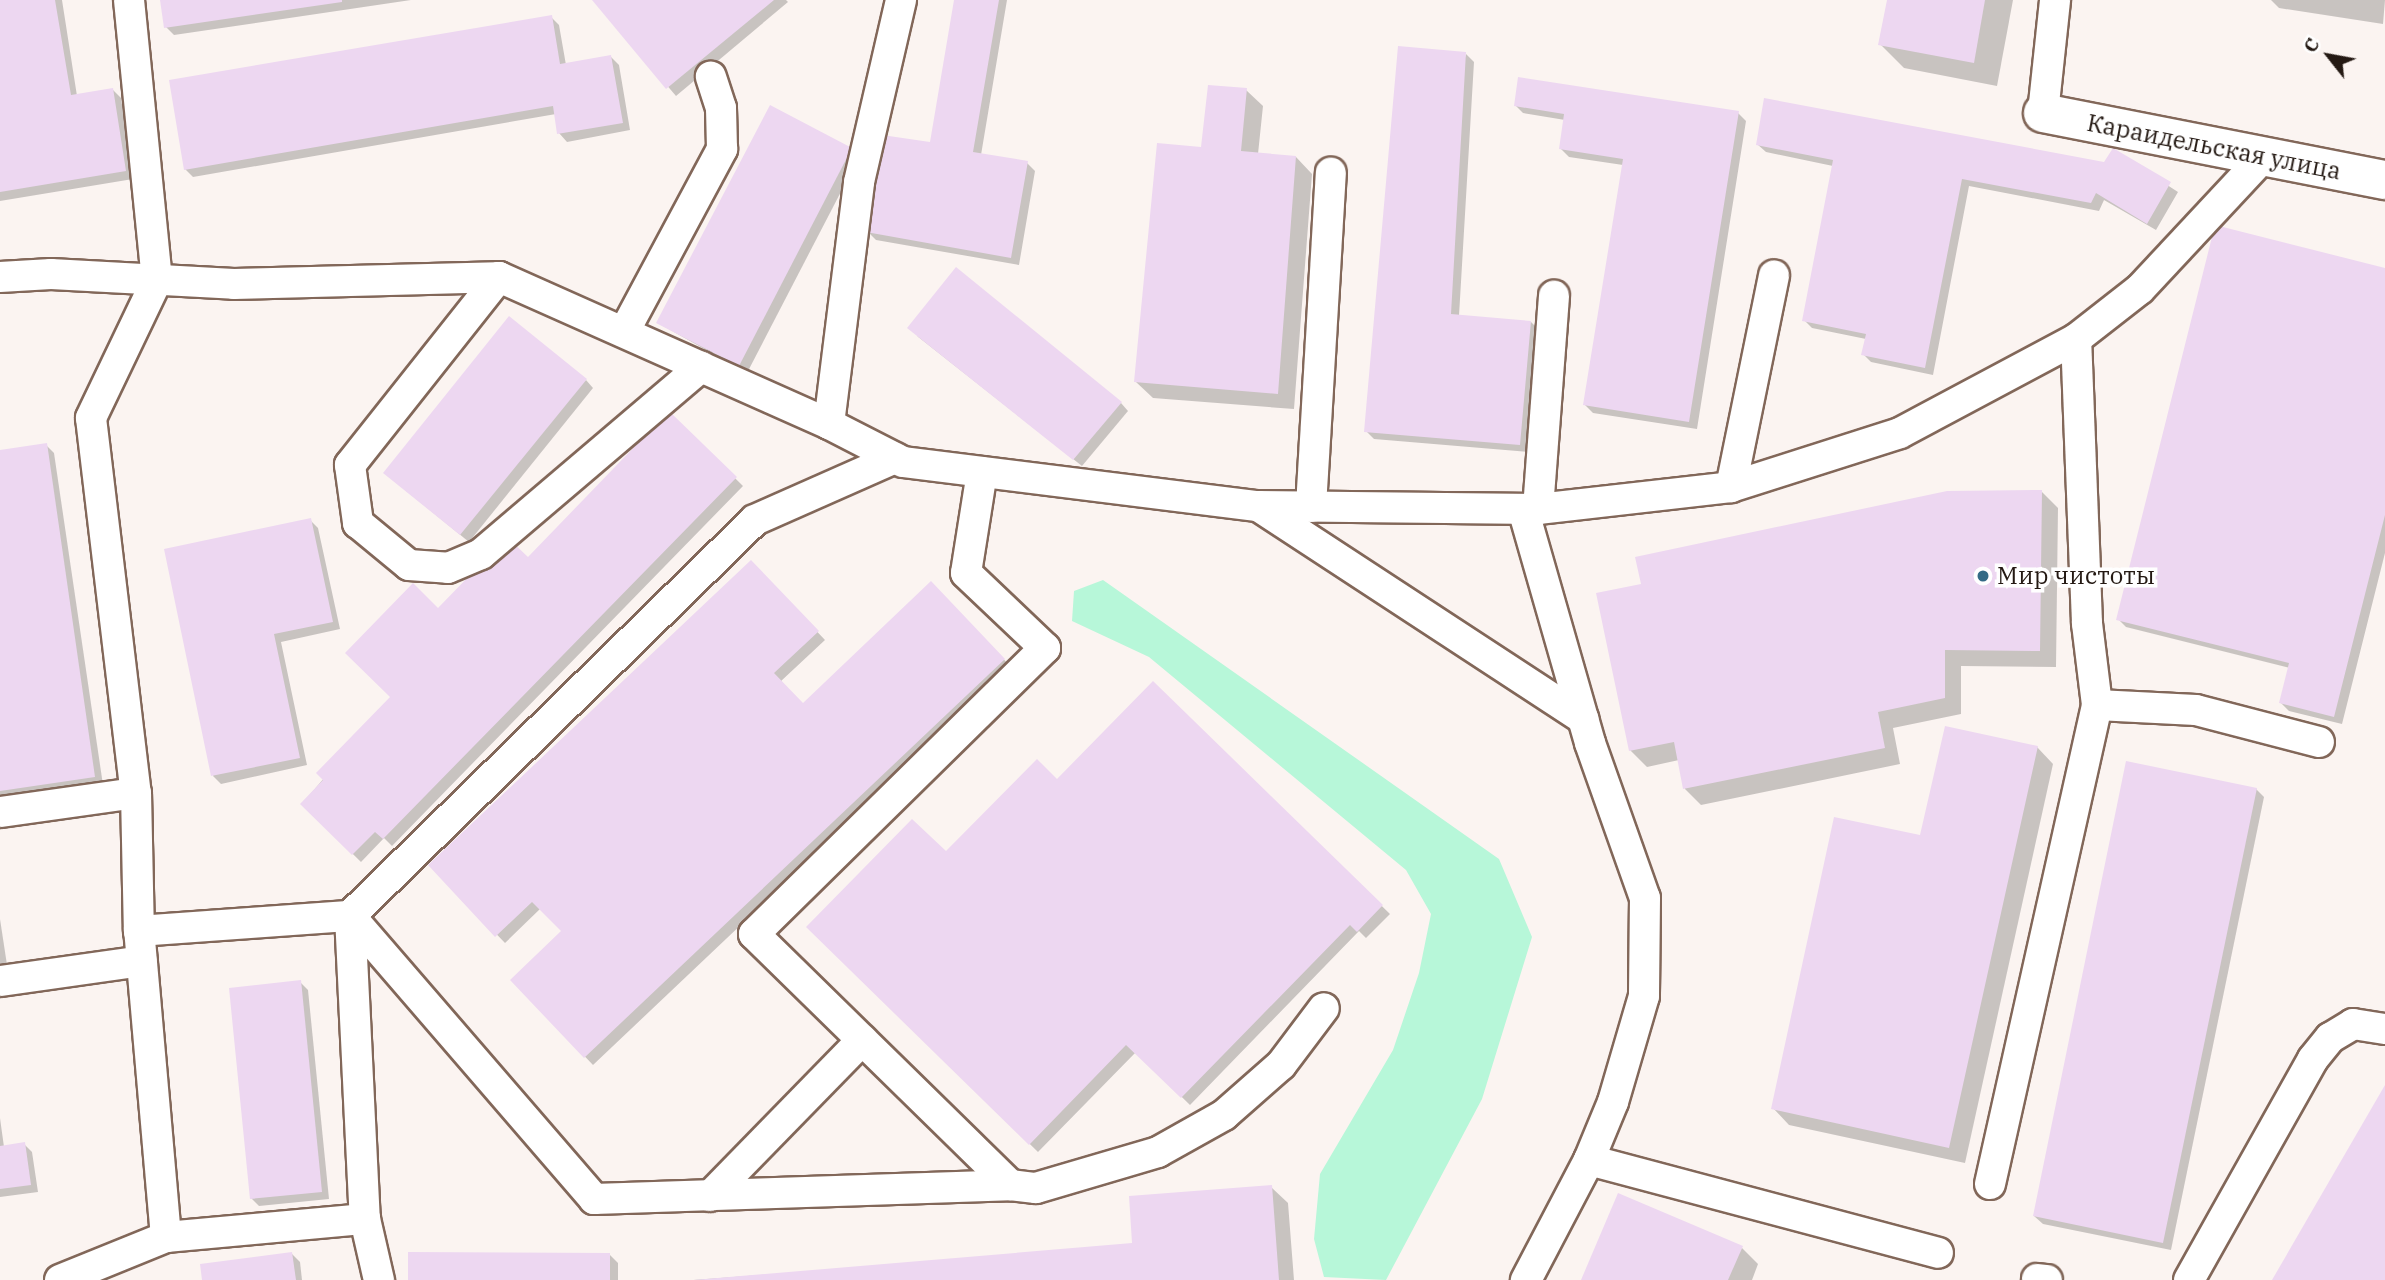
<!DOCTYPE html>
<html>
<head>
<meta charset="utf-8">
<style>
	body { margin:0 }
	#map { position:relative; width:2385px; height:1280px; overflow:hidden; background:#fbf4f1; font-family:"IBM Plex Serif",serif }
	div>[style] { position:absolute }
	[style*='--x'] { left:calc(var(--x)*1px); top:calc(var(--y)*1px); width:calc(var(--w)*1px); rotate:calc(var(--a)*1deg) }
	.green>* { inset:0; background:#b7f7d9 }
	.shadow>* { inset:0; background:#0003 }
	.building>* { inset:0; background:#edd7f1 }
	.roads { filter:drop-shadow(2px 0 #826759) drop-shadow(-2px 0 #826759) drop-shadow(0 2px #826759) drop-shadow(0 -2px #826759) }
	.lane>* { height:30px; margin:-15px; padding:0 15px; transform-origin:15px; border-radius:15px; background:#fff }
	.secondary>* { height:38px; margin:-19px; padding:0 19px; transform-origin:19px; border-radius:19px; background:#fff }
	.dots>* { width:19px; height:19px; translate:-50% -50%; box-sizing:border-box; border:4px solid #fff; border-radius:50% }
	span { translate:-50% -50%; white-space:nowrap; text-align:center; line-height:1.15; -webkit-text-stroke:7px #fff; paint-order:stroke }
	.street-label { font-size:24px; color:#241913 }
	.poi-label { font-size:24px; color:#241913 }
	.left { translate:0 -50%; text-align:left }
	.north { position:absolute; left:2294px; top:21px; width:70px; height:70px; -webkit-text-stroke:5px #fff; paint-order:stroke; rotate:301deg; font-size:19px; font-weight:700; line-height:28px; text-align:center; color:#241913 }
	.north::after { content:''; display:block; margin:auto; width:24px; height:32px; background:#241913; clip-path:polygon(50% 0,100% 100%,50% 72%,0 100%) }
</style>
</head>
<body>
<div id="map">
	<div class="green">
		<i style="clip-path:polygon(1103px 580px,1499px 859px,1532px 937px,1482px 1099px,1386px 1280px,1324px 1277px,1314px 1239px,1320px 1174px,1393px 1050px,1419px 973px,1431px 914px,1406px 870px,1149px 657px,1072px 621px,1074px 591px)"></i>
	</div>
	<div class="shadow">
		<i style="clip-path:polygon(0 0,62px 0,77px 96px,113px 90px,121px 98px,133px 179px,0 201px)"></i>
		<i style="clip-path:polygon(162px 0,411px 0,174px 35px,166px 27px)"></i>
		<i style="clip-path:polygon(594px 0,786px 0,788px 2px,676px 96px)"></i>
		<i style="clip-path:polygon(956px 0,1007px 0,981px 155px,1027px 163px,1035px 171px,1019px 265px,876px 240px,868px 232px,931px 144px)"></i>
		<i style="clip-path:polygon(1888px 0,2013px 0,1997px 86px,1904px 68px,1880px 44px)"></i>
		<i style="clip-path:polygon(2271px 0,2385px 0,2383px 24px,2279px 8px)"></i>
		<i style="clip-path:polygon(551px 17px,559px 25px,566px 65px,611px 57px,619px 65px,630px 130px,567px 142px,559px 133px,556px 114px,193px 177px,185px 169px)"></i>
		<i style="clip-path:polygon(1466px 54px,1474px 62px,1459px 316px,1531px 322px,1539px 330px,1528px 452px,1374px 439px,1366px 431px)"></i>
		<i style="clip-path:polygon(1246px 90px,1263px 106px,1258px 154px,1296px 157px,1312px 174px,1294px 409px,1153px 398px,1136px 382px,1203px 149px)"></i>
		<i style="clip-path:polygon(1515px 105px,1738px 113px,1746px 121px,1697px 429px,1593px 413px,1585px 405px,1623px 165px,1569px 157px,1561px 149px,1565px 120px,1523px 113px)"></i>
		<i style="clip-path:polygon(1757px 144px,2105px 164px,2113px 150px,2178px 192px,2156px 230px,2104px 200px,2099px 211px,1969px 186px,1933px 375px,1871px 362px,1863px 354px,1866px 339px,1812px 328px,1804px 320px,1833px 166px,1766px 152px)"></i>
		<i style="clip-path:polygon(851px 149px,859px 157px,747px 373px,658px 323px)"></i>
		<i style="clip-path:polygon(2385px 270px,2385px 553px,2342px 724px,2289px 711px,2281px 703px,2290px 668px,2126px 627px,2118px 619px)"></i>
		<i style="clip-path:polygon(917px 336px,1121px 403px,1128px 411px,1082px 466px)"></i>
		<i style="clip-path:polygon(586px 380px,593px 388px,469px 542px,393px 480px)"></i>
		<i style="clip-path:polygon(669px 413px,743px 486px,392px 846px,384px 838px,361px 862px,302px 804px,393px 697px,438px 610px,528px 559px)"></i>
		<i style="clip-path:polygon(46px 445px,54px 453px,103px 785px,0 800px,0 452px)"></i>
		<i style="clip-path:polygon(2042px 492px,2058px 508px,2056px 667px,1961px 666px,1961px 714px,1893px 728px,1900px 764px,1701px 805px,1685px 789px,1679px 760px,1647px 767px,1630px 750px)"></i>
		<i style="clip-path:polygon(310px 520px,318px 528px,340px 629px,281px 642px,307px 765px,221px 784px,213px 776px)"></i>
		<i style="clip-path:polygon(751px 562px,825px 640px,780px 682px,803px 705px,931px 583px,1012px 668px,593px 1065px,512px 980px,563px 931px,541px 908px,505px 943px,430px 865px)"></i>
		<i style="clip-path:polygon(1153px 683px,1390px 914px,1366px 938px,1359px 931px,1190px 1105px,1136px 1052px,1038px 1152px,809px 927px,946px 854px,1057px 782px)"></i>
		<i style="clip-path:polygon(2037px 747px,2053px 764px,1965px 1163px,1789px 1125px,1773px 1108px,1922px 837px)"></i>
		<i style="clip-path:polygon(2256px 789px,2264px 797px,2171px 1250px,2043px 1224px,2034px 1216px)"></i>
		<i style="clip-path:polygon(0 919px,9px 978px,0 979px)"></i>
		<i style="clip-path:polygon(300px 982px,308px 990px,329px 1199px,259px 1206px,251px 1198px)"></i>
		<i style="clip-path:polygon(0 1118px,4px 1147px,24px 1144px,32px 1152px,38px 1192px,0 1197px)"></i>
		<i style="clip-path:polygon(1271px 1187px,1288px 1203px,1294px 1280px,693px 1280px,1135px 1248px)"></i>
		<i style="clip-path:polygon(1742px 1248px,1758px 1264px,1752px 1280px,1582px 1280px)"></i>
		<i style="clip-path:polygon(292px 1254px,300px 1262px,302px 1280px,203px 1280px)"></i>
		<i style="clip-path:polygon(610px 1255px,618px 1263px,618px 1280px,410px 1280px)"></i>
	</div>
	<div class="building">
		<i style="clip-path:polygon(0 0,55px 0,71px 95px,113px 88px,126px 171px,0 192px)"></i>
		<i style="clip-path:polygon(160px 0,342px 0,342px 2px,164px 28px)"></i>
		<i style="clip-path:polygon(592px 0,774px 0,666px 89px)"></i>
		<i style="clip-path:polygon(954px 0,999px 0,973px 152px,1028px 161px,1011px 258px,866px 232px,882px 135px,930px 142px)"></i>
		<i style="clip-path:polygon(1887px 0,1985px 0,1974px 63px,1878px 45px)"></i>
		<i style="clip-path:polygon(552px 15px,560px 64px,611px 55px,623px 123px,557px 134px,553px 106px,184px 170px,169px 80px)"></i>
		<i style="clip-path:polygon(1398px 46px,1466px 52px,1451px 314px,1531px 321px,1520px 445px,1364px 432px)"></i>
		<i style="clip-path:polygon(1518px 77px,1739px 111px,1689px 422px,1583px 405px,1623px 159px,1559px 149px,1564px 114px,1514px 106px)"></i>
		<i style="clip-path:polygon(1208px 85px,1247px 88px,1241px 151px,1296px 156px,1278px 394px,1134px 382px,1157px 143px,1201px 147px)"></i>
		<i style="clip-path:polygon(1764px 98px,2104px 162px,2113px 148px,2171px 182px,2147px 224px,2096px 193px,2091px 203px,1962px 179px,1925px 368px,1861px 355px,1866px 334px,1802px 321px,1833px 160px,1756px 145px)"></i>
		<i style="clip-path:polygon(770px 105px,852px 148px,739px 366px,656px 323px)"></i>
		<i style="clip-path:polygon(2215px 225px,2385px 268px,2385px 515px,2334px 717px,2279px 703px,2289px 663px,2116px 620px)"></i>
		<i style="clip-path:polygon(956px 267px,1122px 402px,1073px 460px,907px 328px)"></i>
		<i style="clip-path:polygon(509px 316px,587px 379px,460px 535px,383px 473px)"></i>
		<i style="clip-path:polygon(669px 411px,737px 477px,383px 839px,375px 832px,352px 855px,300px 804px,323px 780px,316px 773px,390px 697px,345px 653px,413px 583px,438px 608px,507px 537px,528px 557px)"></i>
		<i style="clip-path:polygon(47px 443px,95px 777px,0 791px,0 450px)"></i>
		<i style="clip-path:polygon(2042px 490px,2040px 651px,1945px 650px,1945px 698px,1878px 712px,1885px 748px,1683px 789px,1674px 742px,1629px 751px,1596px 593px,1641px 584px,1635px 557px,1947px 491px)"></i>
		<i style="clip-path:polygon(311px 518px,333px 622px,274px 634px,300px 758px,211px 776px,164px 549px)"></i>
		<i style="clip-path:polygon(751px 560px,819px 631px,774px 673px,803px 703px,931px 581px,1005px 659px,584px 1058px,510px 980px,561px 931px,532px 902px,495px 937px,428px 865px)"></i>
		<i style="clip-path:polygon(1153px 681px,1383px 905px,1357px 932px,1350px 925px,1181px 1098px,1126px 1045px,1029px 1145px,806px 927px,912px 819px,946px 851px,1037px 759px,1057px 779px)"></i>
		<i style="clip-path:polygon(1945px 726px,2038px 746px,1949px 1148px,1771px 1109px,1834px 817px,1920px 835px)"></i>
		<i style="clip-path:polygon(2126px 761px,2257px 788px,2163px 1243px,2033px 1216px)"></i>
		<i style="clip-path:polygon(301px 980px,322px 1192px,250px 1199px,229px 988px)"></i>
		<i style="clip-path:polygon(2385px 1085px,2385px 1280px,2272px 1280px)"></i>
		<i style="clip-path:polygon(25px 1142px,31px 1185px,0 1189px,0 1146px)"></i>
		<i style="clip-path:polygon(1272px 1185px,1279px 1280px,694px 1280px,1132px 1243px,1129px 1196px)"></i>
		<i style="clip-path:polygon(1618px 1193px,1743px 1246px,1728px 1280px,1581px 1280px)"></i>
		<i style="clip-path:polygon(292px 1252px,296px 1280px,202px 1280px,200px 1264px)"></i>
		<i style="clip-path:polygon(408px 1252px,610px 1253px,610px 1280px,408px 1280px)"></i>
	</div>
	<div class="roads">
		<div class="lane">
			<i style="--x:129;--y:0;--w:281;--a:84.3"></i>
			<i style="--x:157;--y:280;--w:153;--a:115.6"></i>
			<i style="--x:91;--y:418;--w:378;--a:83.2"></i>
			<i style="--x:136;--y:793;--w:138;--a:88.8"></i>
			<i style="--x:2043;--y:113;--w:114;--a:-83.9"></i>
			<i style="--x:0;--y:277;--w:51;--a:-3.4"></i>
			<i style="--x:51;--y:274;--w:183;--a:3.1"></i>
			<i style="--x:234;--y:284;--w:265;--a:-1.5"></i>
			<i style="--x:499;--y:277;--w:361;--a:24"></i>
			<i style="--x:829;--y:424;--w:83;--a:27.2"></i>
			<i style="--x:903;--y:462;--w:358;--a:7.1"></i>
			<i style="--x:1258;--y:506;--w:280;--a:0.6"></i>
			<i style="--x:1538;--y:509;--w:194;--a:-6.5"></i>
			<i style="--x:1731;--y:487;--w:177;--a:-17.7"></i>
			<i style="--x:1900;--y:433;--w:200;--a:-28.1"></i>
			<i style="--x:2076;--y:339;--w:81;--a:-38"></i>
			<i style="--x:2140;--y:289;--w:182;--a:-47"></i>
			<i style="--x:499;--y:277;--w:240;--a:128.4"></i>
			<i style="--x:350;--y:465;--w:59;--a:82.1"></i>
			<i style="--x:358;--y:523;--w:66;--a:39.5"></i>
			<i style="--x:409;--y:565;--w:39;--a:4"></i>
			<i style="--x:448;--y:568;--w:36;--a:-23"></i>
			<i style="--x:481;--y:554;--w:289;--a:-40.4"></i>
			<i style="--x:624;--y:332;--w:208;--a:-61.8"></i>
			<i style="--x:722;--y:149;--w:41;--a:-91.4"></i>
			<i style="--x:721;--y:108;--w:33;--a:-108"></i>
			<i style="--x:829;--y:424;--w:244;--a:-82.9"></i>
			<i style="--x:859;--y:182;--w:187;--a:-77"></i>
			<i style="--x:982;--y:472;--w:102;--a:99"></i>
			<i style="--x:966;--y:573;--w:109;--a:43.5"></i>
			<i style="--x:1045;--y:648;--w:408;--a:135.5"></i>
			<i style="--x:754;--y:934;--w:359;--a:44.4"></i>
			<i style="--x:1731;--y:487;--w:216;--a:-78.5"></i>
			<i style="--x:1258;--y:506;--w:389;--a:33.2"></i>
			<i style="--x:1311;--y:507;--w:335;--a:-86.6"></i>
			<i style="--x:1523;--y:509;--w:243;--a:74"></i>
			<i style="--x:1590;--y:743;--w:164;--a:70.5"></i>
			<i style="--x:1645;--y:898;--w:98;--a:90.6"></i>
			<i style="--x:1644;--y:996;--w:110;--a:106.3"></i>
			<i style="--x:1613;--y:1102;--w:63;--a:112.5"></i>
			<i style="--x:1589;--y:1160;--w:136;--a:117.7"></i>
			<i style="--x:1538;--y:509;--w:214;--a:-85.7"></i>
			<i style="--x:2097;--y:705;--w:99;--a:2.9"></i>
			<i style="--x:2196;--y:710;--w:127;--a:14.6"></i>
			<i style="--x:0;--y:812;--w:137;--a:-8"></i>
			<i style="--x:350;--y:916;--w:374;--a:49.2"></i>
			<i style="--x:594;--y:1199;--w:416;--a:-1.9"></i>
			<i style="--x:1010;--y:1185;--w:26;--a:7"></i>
			<i style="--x:1036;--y:1188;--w:127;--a:-16.4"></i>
			<i style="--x:1158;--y:1152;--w:76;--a:-29.3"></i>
			<i style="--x:1224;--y:1115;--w:76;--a:-41.3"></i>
			<i style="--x:1281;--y:1065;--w:71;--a:-53"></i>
			<i style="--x:350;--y:916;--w:303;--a:87.2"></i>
			<i style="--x:365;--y:1219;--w:63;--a:77.1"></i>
			<i style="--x:0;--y:981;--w:143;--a:-8"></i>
			<i style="--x:1589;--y:1160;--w:361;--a:14.9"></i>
			<i style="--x:1990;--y:1184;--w:491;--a:-77.4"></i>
			<i style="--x:2097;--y:705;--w:83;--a:-97"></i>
			<i style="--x:2087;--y:623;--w:284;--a:-92.2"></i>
			<i style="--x:710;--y:1196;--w:218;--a:-45.7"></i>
			<i style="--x:166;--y:1237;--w:307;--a:-95"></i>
			<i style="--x:139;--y:931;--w:212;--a:-4.1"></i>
			<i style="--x:350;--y:916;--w:566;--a:-44.36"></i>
			<i style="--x:755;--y:520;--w:153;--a:-23.9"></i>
			<i style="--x:2037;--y:1279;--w:10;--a:6"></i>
			<i style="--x:60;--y:1280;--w:114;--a:-22.1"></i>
			<i style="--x:166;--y:1237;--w:200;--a:-5.2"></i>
			<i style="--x:2189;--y:1280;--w:253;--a:-60.7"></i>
			<i style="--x:2313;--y:1059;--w:27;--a:-51"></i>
			<i style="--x:2330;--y:1038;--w:27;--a:-31"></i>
			<i style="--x:2353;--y:1024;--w:32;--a:9"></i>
		</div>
		<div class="secondary">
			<i style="--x:2043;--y:113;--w:349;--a:11.1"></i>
		</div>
	</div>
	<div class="dots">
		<i style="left:1983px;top:576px;background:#336a85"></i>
	</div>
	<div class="street-label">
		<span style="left:2214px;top:147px;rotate:11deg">Караидельская улица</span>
	</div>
	<div class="poi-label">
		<span class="left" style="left:1997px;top:576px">Мир чистоты</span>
	</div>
	<div class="north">С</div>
</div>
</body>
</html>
